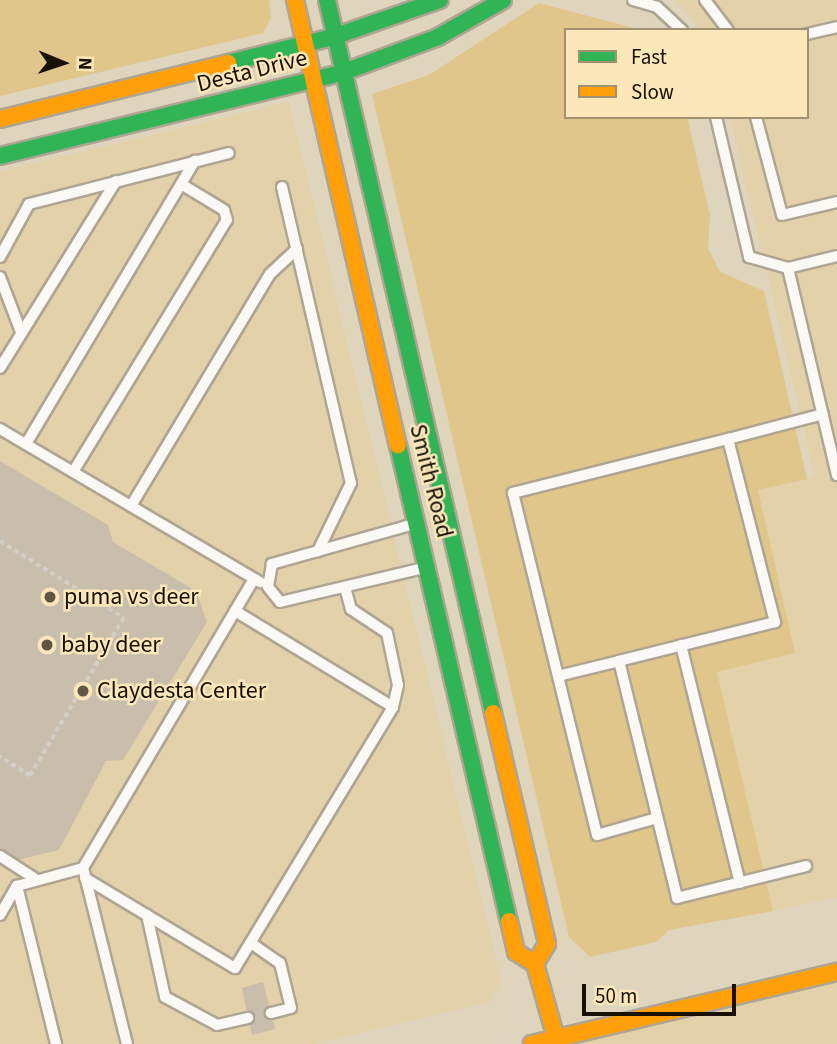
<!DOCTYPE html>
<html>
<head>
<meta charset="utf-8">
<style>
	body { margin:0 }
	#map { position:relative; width:837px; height:1044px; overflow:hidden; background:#dfd4bc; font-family:"Source Sans 3",sans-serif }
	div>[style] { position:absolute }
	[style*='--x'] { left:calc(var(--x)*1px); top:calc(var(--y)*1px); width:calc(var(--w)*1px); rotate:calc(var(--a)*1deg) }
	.built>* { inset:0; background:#e3d1aa }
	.green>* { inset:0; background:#e0c68a }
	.building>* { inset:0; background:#c9beac }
	.path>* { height:3.5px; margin-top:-1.75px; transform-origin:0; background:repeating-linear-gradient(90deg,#d2cfc7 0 5px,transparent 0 8.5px) }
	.roads { filter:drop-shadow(2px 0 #aea592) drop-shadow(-2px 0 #aea592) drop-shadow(0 2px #aea592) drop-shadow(0 -2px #aea592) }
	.lane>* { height:10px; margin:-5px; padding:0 5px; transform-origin:5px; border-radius:5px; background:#faf9f5 }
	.fast>* { height:16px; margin:-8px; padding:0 8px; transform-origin:8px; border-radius:8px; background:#30b455 }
	.slow>* { height:16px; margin:-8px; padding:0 8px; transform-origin:8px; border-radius:8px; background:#ff9f0a }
	.dots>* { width:19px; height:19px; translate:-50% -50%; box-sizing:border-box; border:4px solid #fce7ba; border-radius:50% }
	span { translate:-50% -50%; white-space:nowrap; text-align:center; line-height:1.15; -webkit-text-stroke:5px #fce7ba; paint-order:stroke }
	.street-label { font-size:24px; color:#191103 }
	.poi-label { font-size:24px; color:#191103 }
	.left { translate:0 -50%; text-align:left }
	.legend { position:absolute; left:564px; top:28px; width:245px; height:91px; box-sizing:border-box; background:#fce7ba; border:2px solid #a19171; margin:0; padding:9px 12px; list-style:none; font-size:21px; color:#191103 }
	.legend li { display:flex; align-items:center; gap:14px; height:35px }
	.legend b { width:35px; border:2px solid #a19171 }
	.north { position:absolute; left:28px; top:28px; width:70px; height:70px; -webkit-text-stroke:5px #fce7ba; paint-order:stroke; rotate:92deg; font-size:19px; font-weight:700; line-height:28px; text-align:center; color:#191103 }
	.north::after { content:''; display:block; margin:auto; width:24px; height:32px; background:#191103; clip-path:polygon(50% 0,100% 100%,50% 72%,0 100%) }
	.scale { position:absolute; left:582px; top:984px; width:154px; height:32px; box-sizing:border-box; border:4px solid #191103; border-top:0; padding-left:9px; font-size:21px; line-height:24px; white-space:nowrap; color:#191103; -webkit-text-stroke:5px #fce7ba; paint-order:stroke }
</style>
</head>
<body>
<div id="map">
	<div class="built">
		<i style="clip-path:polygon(676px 0,837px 0,837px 897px,773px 911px,717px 671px,795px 653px,758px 490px,815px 477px,730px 117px,807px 117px,807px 30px,701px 30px)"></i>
		<i style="clip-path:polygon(289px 102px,501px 981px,490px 1002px,314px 1044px,0 1044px,0 171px)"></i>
		<i style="clip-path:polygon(837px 974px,837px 1044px,535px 1044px)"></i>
	</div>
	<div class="green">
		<i style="clip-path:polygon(0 0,269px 0,271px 18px,263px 33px,0 96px)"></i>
		<i style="clip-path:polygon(539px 3px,641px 30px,566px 30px,566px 117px,687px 117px,710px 215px,708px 248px,720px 272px,764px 291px,807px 479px,758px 490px,795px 653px,717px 672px,773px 911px,669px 930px,656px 942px,590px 957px,569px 937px,372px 94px,429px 75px)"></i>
	</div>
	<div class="building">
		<i style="clip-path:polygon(0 461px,108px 525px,113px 542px,196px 591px,207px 622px,123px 760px,106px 761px,59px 850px,17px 860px,0 850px)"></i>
		<i style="clip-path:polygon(263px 982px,275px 1029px,252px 1035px,242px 988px)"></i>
	</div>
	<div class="path">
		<i style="--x:0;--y:541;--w:146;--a:31.8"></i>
		<i style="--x:124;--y:618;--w:184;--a:120.7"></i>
		<i style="--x:30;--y:776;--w:36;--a:-148"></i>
	</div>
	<div class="roads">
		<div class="lane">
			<i style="--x:633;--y:0;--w:25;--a:16"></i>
			<i style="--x:657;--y:7;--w:34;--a:43"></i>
			<i style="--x:705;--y:0;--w:38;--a:53"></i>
			<i style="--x:807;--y:34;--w:31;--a:-13"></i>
			<i style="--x:716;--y:117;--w:144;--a:76.7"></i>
			<i style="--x:749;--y:257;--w:41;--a:15.8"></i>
			<i style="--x:788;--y:268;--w:50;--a:-13.8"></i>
			<i style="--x:756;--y:117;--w:101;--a:75.1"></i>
			<i style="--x:782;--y:215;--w:57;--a:-13.3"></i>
			<i style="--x:282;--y:187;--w:304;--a:76.9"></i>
			<i style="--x:351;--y:483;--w:76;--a:115.9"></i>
			<i style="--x:0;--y:257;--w:60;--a:-61.3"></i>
			<i style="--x:29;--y:204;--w:206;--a:-14.3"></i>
			<i style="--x:788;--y:268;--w:213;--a:76.7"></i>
			<i style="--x:0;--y:277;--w:59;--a:69.1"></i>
			<i style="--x:0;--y:368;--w:220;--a:-58.2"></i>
			<i style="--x:0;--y:429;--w:302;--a:30.5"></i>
			<i style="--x:728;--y:439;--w:98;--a:-14.7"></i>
			<i style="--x:26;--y:444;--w:330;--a:-59.2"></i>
			<i style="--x:73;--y:472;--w:295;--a:-58.6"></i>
			<i style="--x:227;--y:220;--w:10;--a:-107"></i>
			<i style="--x:224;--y:210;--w:50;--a:-148.8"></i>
			<i style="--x:131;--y:506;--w:270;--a:-59.1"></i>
			<i style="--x:270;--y:274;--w:37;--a:-43"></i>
			<i style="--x:414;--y:524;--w:148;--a:164.3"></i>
			<i style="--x:272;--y:564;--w:23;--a:100"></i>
			<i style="--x:268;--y:587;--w:19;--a:51"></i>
			<i style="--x:280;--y:602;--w:148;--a:-13.3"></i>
			<i style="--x:345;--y:587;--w:23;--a:75"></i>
			<i style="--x:351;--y:609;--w:43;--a:33.7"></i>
			<i style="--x:387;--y:633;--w:53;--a:78.1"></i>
			<i style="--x:398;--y:685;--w:23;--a:103"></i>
			<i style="--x:681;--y:645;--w:245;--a:76.1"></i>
			<i style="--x:558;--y:676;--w:63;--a:-13.8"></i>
			<i style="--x:657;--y:818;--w:62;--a:164.2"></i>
			<i style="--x:597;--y:835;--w:352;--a:-103.8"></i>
			<i style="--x:513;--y:493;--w:222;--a:-14.1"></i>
			<i style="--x:728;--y:439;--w:189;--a:75.6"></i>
			<i style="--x:775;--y:622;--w:161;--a:166"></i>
			<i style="--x:619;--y:661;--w:244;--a:76.2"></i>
			<i style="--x:677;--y:898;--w:133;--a:-13.9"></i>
			<i style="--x:0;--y:856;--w:40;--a:32.9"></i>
			<i style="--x:85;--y:878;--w:175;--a:31"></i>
			<i style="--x:235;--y:968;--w:305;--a:-58.8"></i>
			<i style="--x:393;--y:707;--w:185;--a:-148.7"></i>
			<i style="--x:17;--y:886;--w:163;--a:76.1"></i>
			<i style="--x:0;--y:915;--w:34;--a:-60"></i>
			<i style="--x:17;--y:886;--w:68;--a:-15.3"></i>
			<i style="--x:147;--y:915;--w:84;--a:77.6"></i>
			<i style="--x:165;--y:997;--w:59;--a:28.3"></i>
			<i style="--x:217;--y:1025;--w:32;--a:-13"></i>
			<i style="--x:251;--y:943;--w:35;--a:35"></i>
			<i style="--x:280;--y:963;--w:46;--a:76.3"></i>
			<i style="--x:291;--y:1008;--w:21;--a:166"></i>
			<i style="--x:127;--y:1044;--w:181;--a:-104"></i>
			<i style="--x:83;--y:868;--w:336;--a:-59.4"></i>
		</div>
		<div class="fast">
			<i style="--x:327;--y:0;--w:732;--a:76.89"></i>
			<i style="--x:228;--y:63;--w:108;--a:-13.9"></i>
			<i style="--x:333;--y:37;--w:113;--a:-19.1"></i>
			<i style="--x:0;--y:156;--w:354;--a:-13.7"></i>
			<i style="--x:344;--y:72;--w:100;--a:-20.4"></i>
			<i style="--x:438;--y:37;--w:75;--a:-29.6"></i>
			<i style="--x:398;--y:445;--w:489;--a:76.9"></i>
		</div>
		<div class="slow">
			<i style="--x:295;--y:0;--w:457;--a:77"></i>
			<i style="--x:0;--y:119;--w:235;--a:-13.8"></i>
			<i style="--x:493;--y:713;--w:237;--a:76.8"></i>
			<i style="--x:547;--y:944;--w:23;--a:121"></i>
			<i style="--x:509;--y:921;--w:32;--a:77"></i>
			<i style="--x:516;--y:952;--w:22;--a:32"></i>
			<i style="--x:535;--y:964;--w:77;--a:74.2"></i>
			<i style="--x:532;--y:1044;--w:313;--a:-13.3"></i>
		</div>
	</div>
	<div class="dots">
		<i style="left:50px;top:597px;background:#5e5544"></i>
		<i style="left:47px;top:645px;background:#5e5544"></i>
		<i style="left:83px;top:691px;background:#5e5544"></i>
	</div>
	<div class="street-label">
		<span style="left:252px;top:71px;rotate:-14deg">Desta Drive</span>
		<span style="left:431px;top:481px;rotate:76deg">Smith Road</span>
	</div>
	<div class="poi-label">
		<span class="left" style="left:64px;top:597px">puma vs deer</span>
		<span class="left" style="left:61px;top:645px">baby deer</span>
		<span class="left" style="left:97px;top:691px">Claydesta Center</span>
	</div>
	<ul class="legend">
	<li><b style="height:9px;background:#30b455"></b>Fast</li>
	<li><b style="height:9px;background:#ff9f0a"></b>Slow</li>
	</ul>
	<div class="north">N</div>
	<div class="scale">50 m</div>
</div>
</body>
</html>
